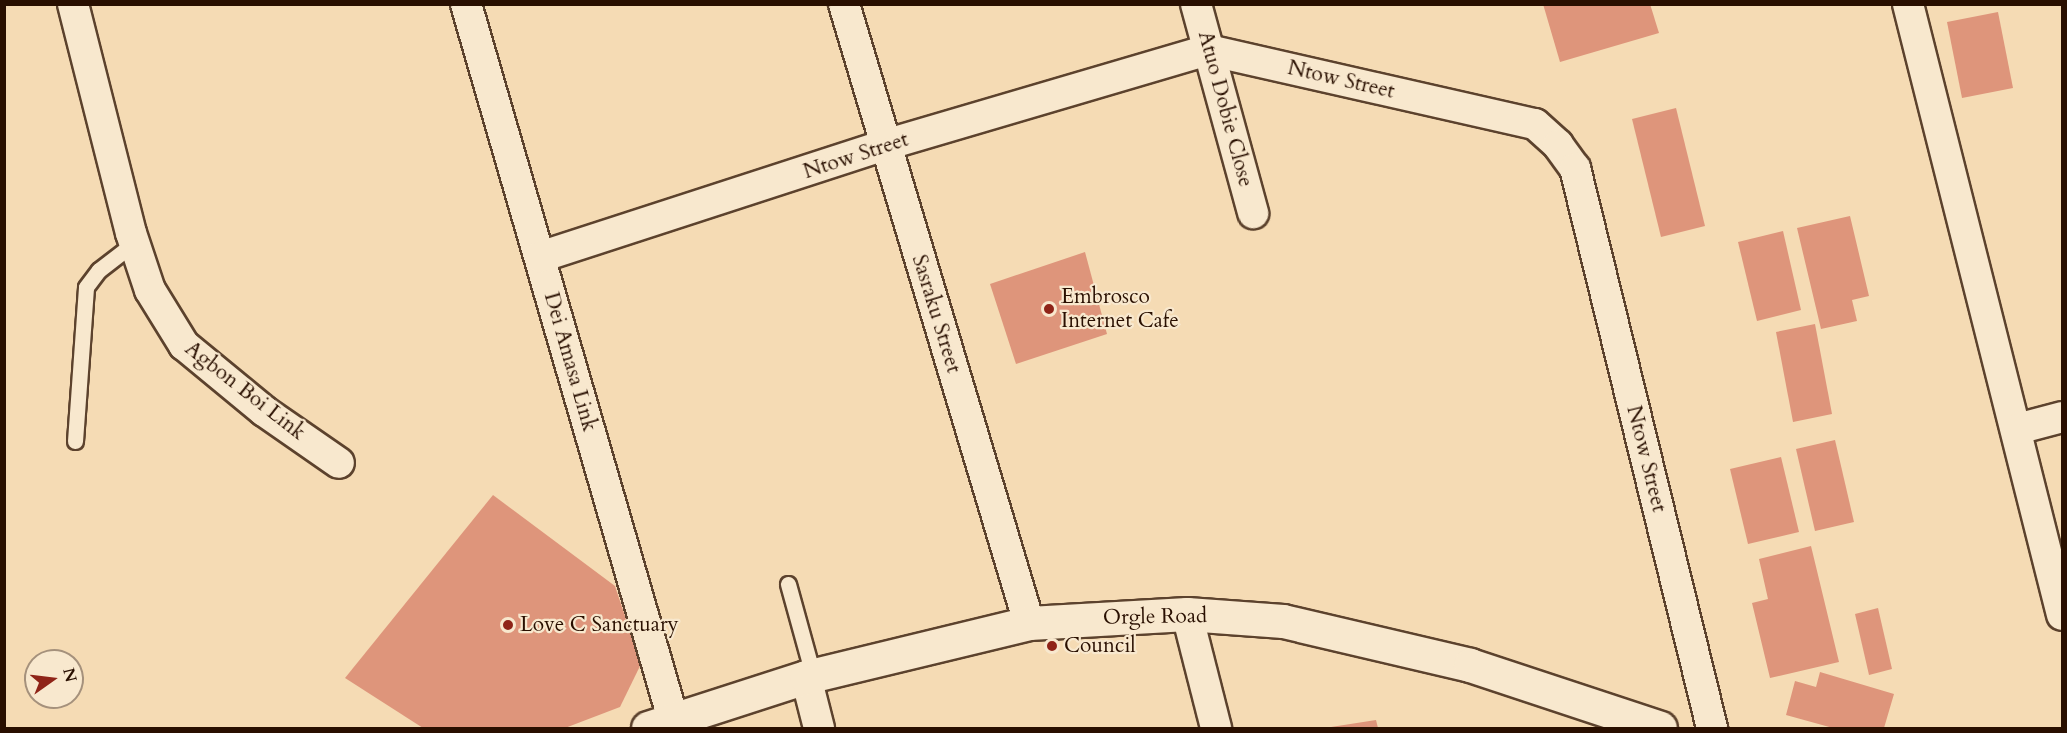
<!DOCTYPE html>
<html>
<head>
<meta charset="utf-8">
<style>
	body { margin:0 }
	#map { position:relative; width:2067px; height:733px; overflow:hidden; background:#f5dbb4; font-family:Cardo,serif }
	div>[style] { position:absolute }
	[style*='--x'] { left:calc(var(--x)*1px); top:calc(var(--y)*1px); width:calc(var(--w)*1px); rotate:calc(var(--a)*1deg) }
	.building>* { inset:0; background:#de957b }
	.roads { filter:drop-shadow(2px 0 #5c422d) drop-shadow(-2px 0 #5c422d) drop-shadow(0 2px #5c422d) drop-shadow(0 -2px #5c422d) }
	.service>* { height:15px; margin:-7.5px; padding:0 7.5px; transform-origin:7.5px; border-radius:7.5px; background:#f8e8ce }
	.minor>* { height:30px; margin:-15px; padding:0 15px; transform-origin:15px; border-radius:15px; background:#f8e8ce }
	.tertiary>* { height:33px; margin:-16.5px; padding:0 16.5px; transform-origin:16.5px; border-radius:16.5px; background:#f8e8ce }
	.dots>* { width:16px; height:16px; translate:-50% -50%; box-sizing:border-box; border:3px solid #f8e8ce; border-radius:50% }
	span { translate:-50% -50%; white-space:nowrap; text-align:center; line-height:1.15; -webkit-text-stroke:4.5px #f8e8ce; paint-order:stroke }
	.street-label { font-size:21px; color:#290f00 }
	.poi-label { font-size:21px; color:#290f00 }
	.left { translate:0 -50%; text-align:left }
	.frame { position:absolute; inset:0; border:6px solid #290f00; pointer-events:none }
	.north { position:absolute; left:24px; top:649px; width:60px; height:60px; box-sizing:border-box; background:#f8e8ce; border:2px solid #a5917c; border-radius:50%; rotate:76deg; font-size:16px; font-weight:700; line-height:24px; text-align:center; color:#290f00 }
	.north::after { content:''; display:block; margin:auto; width:21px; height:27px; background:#8f2418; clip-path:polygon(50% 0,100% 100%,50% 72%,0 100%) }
</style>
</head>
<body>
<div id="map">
	<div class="building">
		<i style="clip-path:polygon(1543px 4px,1650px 4px,1659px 33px,1560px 62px)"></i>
		<i style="clip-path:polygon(1998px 12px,2013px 88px,1962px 98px,1947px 22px)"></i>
		<i style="clip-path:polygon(1676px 108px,1705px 226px,1661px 237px,1632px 119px)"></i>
		<i style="clip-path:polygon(1850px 216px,1869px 296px,1852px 300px,1857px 321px,1821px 329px,1797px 228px)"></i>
		<i style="clip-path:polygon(1783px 231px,1801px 310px,1757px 321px,1738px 242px)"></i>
		<i style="clip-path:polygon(1085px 252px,1107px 334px,1016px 364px,990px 284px)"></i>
		<i style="clip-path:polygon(1815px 324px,1832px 414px,1793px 422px,1776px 332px)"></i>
		<i style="clip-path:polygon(1835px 440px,1854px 522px,1815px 531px,1796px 449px)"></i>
		<i style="clip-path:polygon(1781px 457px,1799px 532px,1748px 544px,1730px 469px)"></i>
		<i style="clip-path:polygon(493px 495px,615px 586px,641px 664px,620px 707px,565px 728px,423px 728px,345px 678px)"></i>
		<i style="clip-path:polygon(1811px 546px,1839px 662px,1770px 678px,1752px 603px,1768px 599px,1759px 559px)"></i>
		<i style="clip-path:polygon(1878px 608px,1892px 669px,1869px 675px,1855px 614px)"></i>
		<i style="clip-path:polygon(1820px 672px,1894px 694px,1884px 728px,1833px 728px,1786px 715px,1795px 681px,1816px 687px)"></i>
		<i style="clip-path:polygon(1376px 720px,1378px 728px,1331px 728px,1331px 727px)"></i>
	</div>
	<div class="roads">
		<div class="service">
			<i style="--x:75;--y:441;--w:154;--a:-85.9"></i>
			<i style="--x:86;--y:287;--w:21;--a:-53"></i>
			<i style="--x:99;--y:270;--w:44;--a:-37.6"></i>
			<i style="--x:788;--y:584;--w:94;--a:74.6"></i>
		</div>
		<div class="minor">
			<i style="--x:73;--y:4;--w:236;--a:75.8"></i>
			<i style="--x:131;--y:233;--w:60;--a:71.6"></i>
			<i style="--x:150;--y:290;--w:65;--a:58.3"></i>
			<i style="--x:184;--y:345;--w:104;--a:39.5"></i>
			<i style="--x:264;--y:411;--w:91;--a:34.7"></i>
			<i style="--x:466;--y:4;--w:744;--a:73.85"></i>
			<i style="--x:844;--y:4;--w:646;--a:73.36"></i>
			<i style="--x:1196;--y:4;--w:217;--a:74.7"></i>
			<i style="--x:1908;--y:4;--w:630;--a:75.85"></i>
			<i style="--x:540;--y:257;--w:363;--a:-18"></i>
			<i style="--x:885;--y:145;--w:337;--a:-16.4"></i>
			<i style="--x:1208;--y:50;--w:335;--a:12.8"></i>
			<i style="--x:1535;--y:124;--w:31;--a:42"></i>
			<i style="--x:1558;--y:145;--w:29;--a:54"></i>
			<i style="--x:1575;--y:168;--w:577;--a:76.25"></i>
			<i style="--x:2017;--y:429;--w:47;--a:-14.9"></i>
			<i style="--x:1187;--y:614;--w:118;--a:75.7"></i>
			<i style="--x:806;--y:677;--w:53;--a:75.7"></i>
		</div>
		<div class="tertiary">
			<i style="--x:648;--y:728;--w:166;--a:-17.9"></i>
			<i style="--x:806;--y:677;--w:229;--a:-13.6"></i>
			<i style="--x:1029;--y:623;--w:158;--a:-3.3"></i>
			<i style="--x:1187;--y:614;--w:96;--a:4.2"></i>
			<i style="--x:1283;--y:621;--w:192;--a:13.2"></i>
			<i style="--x:1470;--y:665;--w:200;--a:18.3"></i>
		</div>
	</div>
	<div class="dots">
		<i style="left:1049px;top:309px;background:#8f2418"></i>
		<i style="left:508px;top:625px;background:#8f2418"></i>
		<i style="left:1052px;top:646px;background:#8f2418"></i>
	</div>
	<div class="street-label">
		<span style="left:1341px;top:80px;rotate:13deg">Ntow Street</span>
		<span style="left:1225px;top:109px;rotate:75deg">Atuo Dobie Close</span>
		<span style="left:856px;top:156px;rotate:-18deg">Ntow Street</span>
		<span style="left:936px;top:314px;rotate:73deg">Sasraku Street</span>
		<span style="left:570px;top:362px;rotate:74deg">Dei Amasa Link</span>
		<span style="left:245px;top:391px;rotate:38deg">Agbon Boi Link</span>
		<span style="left:1646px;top:459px;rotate:76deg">Ntow Street</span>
		<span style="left:1155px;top:617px;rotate:-1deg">Orgle Road</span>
	</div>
	<div class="poi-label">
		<span class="left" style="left:1061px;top:309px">Embrosco<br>Internet Cafe</span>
		<span class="left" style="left:520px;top:625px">Love C Sanctuary</span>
		<span class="left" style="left:1064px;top:646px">Council</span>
	</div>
	<div class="frame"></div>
	<div class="north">N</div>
</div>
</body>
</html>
